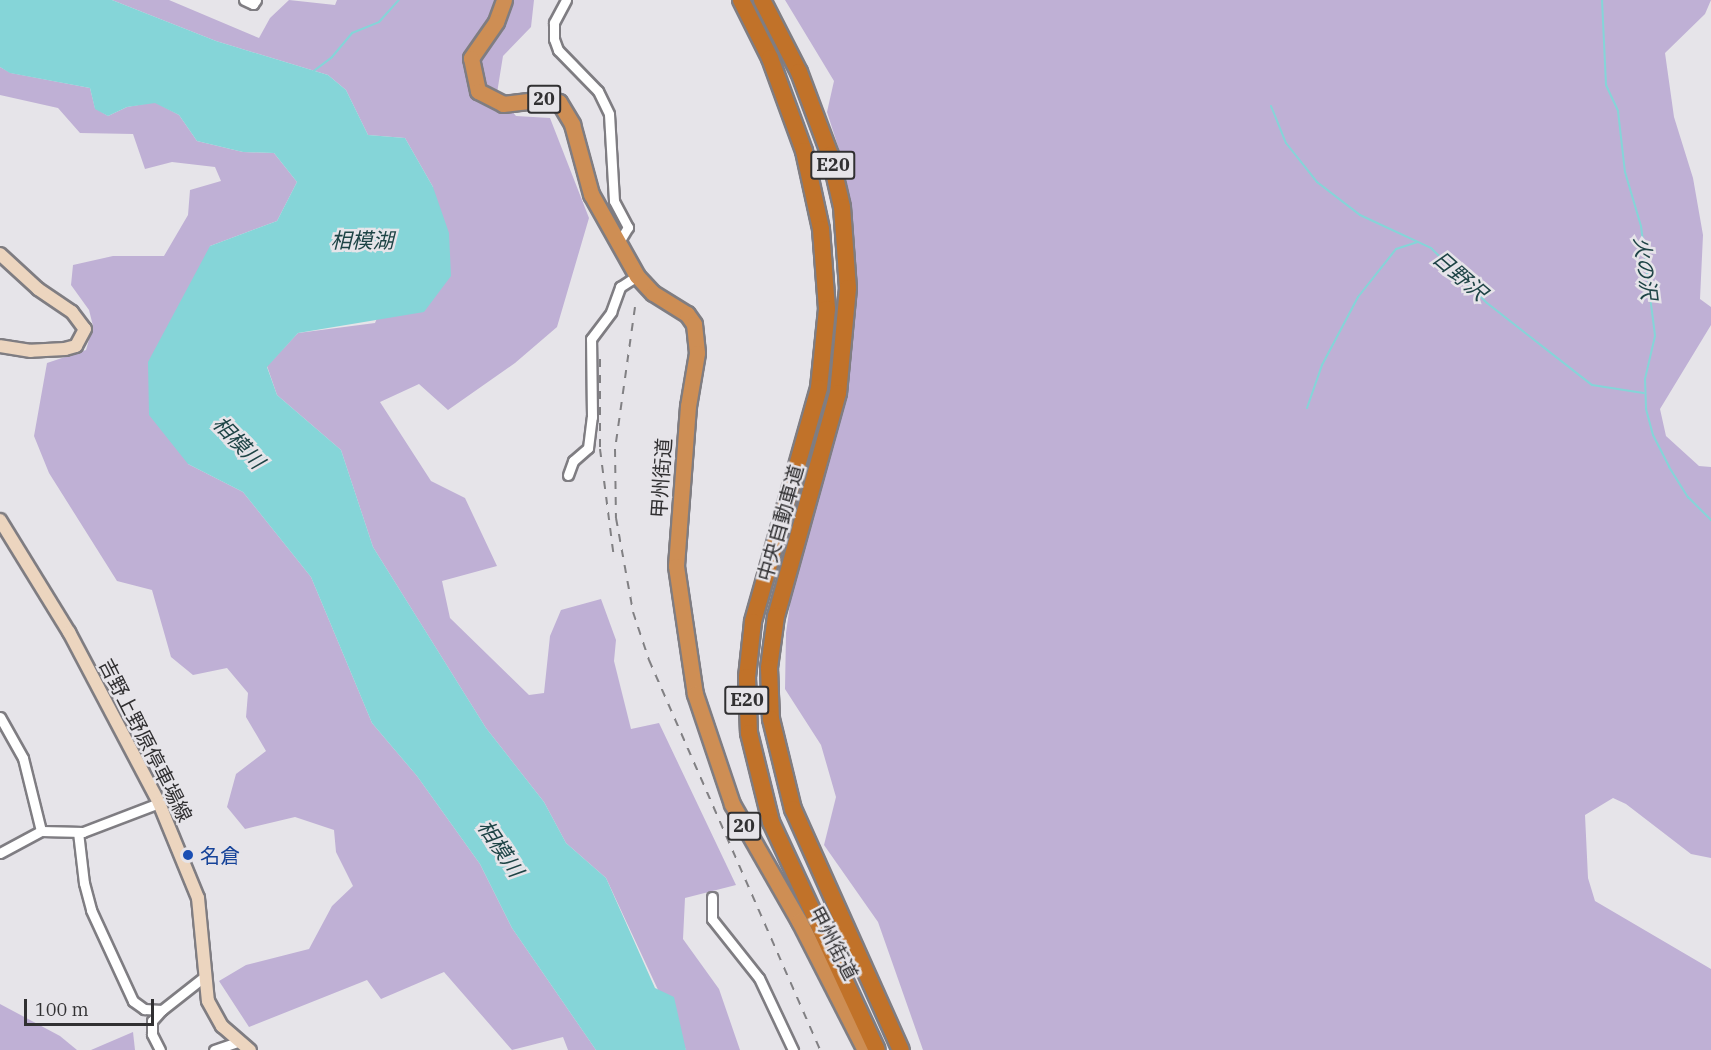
<!DOCTYPE html>
<html>
<head>
<meta charset="utf-8">
<style>
	body { margin:0 }
	#map { position:relative; width:1711px; height:1050px; overflow:hidden; background:#e6e4e9; font-family:"IBM Plex Serif","Noto Sans JP",serif }
	div>[style] { position:absolute }
	[style*='--x'] { left:calc(var(--x)*1px); top:calc(var(--y)*1px); width:calc(var(--w)*1px); rotate:calc(var(--a)*1deg) }
	.green>* { inset:0; background:#bfb0d5 }
	.water>* { inset:0; background:#85d5d8 }
	.stream>* { height:2px; margin:-1px; padding:0 1px; transform-origin:1px; border-radius:1px; background:#85d5d8 }
	.roads { filter:drop-shadow(2px 0 #7f7d82) drop-shadow(-2px 0 #7f7d82) drop-shadow(0 2px #7f7d82) drop-shadow(0 -2px #7f7d82) }
	.minor>* { height:9px; margin:-4.5px; padding:0 4.5px; transform-origin:4.5px; border-radius:4.5px; background:#fff }
	.secondary>* { height:12px; margin:-6px; padding:0 6px; transform-origin:6px; border-radius:6px; background:#ecd5bf }
	.trunk>* { height:15px; margin:-7.5px; padding:0 7.5px; transform-origin:7.5px; border-radius:7.5px; background:#ce8e54 }
	.motorway>* { height:16px; margin:-8px; padding:0 8px; transform-origin:8px; border-radius:8px; background:#c17229 }
	.rail>* { height:2px; margin-top:-1px; transform-origin:0; background:repeating-linear-gradient(90deg,#818083 0 8px,transparent 0 16px) }
	.dots>* { width:16px; height:16px; translate:-50% -50%; box-sizing:border-box; border:3px solid #e6e4e9; border-radius:50% }
	span { translate:-50% -50%; white-space:nowrap; text-align:center; line-height:1.15; -webkit-text-stroke:5px #e6e4e9; paint-order:stroke }
	.shield-label span { padding:2px 4px; background:#e6e4e9; border:2px solid; border-radius:4px; -webkit-text-stroke-width:0 }
	.shield-label { font-size:18px; color:#313032; font-weight:700 }
	.street-label { font-size:20px; color:#313032 }
	.transit-label { font-size:20px; color:#164399 }
	.left { translate:0 -50%; text-align:left }
	.water-label { font-size:21px; color:#1e4446; font-style:italic }
	.scale { position:absolute; left:24px; top:999px; width:130px; height:27px; box-sizing:border-box; border:3px solid #313032; border-top:0; padding-left:8px; font-size:18px; line-height:21px; white-space:nowrap; color:#313032; -webkit-text-stroke:4px #e6e4e9; paint-order:stroke }
</style>
</head>
<body>
<div id="map">
	<div class="green">
		<i style="clip-path:polygon(112px 0,169px 0,259px 38px,270px 18px,289px 0,335px 5px,337px 0,534px 0,531px 27px,503px 56px,497px 93px,516px 116px,550px 118px,589px 218px,557px 327px,515px 363px,448px 410px,419px 384px,380px 402px,431px 481px,465px 498px,497px 566px,442px 581px,450px 618px,529px 695px,544px 693px,550px 636px,561px 610px,601px 599px,616px 640px,614px 661px,631px 729px,659px 723px,736px 885px,685px 898px,683px 939px,719px 989px,740px 1050px,686px 1050px,606px 878px,566px 843px,544px 802px,486px 728px,373px 547px,341px 450px,277px 395px,267px 366px,298px 333px,375px 323px,433px 187px,405px 138px,368px 135px,346px 90px,328px 75px,216px 41px)"></i>
		<i style="clip-path:polygon(785px 0,1711px 0,1705px 14px,1665px 53px,1674px 117px,1693px 178px,1703px 235px,1700px 299px,1711px 307px,1711px 325px,1660px 409px,1666px 436px,1699px 466px,1711px 467px,1711px 858px,1691px 854px,1626px 804px,1613px 798px,1585px 815px,1588px 878px,1595px 901px,1711px 969px,1711px 1050px,923px 1050px,878px 922px,824px 845px,836px 797px,821px 745px,785px 689px,786px 633px,796px 561px,847px 387px,856px 293px,853px 221px,844px 165px,827px 112px,834px 81px)"></i>
		<i style="clip-path:polygon(0 67px,11px 73px,90px 88px,95px 108px,108px 116px,127px 107px,155px 102px,179px 115px,197px 141px,243px 152px,274px 153px,297px 182px,277px 221px,210px 246px,188px 464px,243px 492px,311px 577px,372px 723px,417px 776px,480px 864px,512px 928px,596px 1050px,568px 1050px,563px 1037px,512px 1050px,444px 972px,381px 999px,367px 980px,249px 1027px,219px 981px,246px 965px,309px 949px,332px 906px,353px 886px,336px 852px,334px 830px,295px 817px,245px 829px,227px 807px,236px 774px,266px 751px,246px 717px,248px 693px,227px 668px,193px 675px,171px 657px,152px 590px,117px 581px,49px 473px,34px 436px,47px 363px,86px 350px,93px 326px,89px 310px,71px 285px,73px 265px,113px 256px,164px 256px,188px 215px,190px 190px,221px 181px,215px 167px,172px 162px,145px 169px,133px 134px,80px 133px,58px 108px,0 95px)"></i>
		<i style="clip-path:polygon(0 1004px,60px 1036px,77px 1050px,0 1050px)"></i>
		<i style="clip-path:polygon(133px 1032px,135px 1050px,91px 1050px)"></i>
	</div>
	<div class="water">
		<i style="clip-path:polygon(0 0,112px 0,216px 41px,328px 75px,346px 90px,368px 135px,405px 138px,433px 187px,449px 233px,451px 276px,424px 312px,298px 333px,267px 367px,277px 395px,341px 450px,373px 547px,486px 728px,544px 802px,566px 843px,606px 878px,655px 988px,674px 997px,686px 1050px,596px 1050px,512px 928px,480px 864px,417px 776px,372px 723px,311px 577px,243px 492px,188px 464px,149px 415px,148px 362px,210px 246px,277px 221px,297px 182px,274px 153px,243px 152px,197px 141px,179px 115px,155px 103px,127px 107px,108px 116px,95px 109px,90px 88px,10px 73px,0 67px)"></i>
	</div>
	<div class="stream">
		<i style="--x:1602;--y:0;--w:85;--a:87.3"></i>
		<i style="--x:1606;--y:85;--w:29;--a:65"></i>
		<i style="--x:1618;--y:111;--w:61;--a:83.5"></i>
		<i style="--x:1625;--y:172;--w:56;--a:73.5"></i>
		<i style="--x:1641;--y:226;--w:111;--a:82.7"></i>
		<i style="--x:1655;--y:336;--w:44;--a:103.1"></i>
		<i style="--x:1645;--y:379;--w:30;--a:88"></i>
		<i style="--x:1646;--y:409;--w:27;--a:75"></i>
		<i style="--x:1653;--y:435;--w:36;--a:63"></i>
		<i style="--x:1669;--y:467;--w:36;--a:58"></i>
		<i style="--x:1688;--y:497;--w:33;--a:45"></i>
		<i style="--x:311;--y:73;--w:26;--a:-37"></i>
		<i style="--x:332;--y:57;--w:31;--a:-50"></i>
		<i style="--x:352;--y:33;--w:29;--a:-22"></i>
		<i style="--x:379;--y:22;--w:30;--a:-48"></i>
		<i style="--x:1271;--y:106;--w:40;--a:68"></i>
		<i style="--x:1286;--y:143;--w:50;--a:51.5"></i>
		<i style="--x:1317;--y:182;--w:54;--a:37.5"></i>
		<i style="--x:1360;--y:215;--w:78;--a:24.9"></i>
		<i style="--x:1431;--y:248;--w:78;--a:44.5"></i>
		<i style="--x:1487;--y:303;--w:133;--a:38"></i>
		<i style="--x:1592;--y:385;--w:52;--a:8.9"></i>
		<i style="--x:1307;--y:408;--w:46;--a:-70.8"></i>
		<i style="--x:1322;--y:365;--w:77;--a:-62.1"></i>
		<i style="--x:1358;--y:297;--w:61;--a:-51.6"></i>
		<i style="--x:1396;--y:249;--w:22;--a:-18"></i>
	</div>
	<div class="roads">
		<div class="minor">
			<i style="--x:244;--y:0;--w:10;--a:24"></i>
			<i style="--x:253;--y:4;--w:5;--a:-53"></i>
			<i style="--x:566;--y:0;--w:26;--a:118"></i>
			<i style="--x:554;--y:23;--w:16;--a:90"></i>
			<i style="--x:554;--y:39;--w:12;--a:70"></i>
			<i style="--x:558;--y:50;--w:57;--a:45.7"></i>
			<i style="--x:598;--y:91;--w:25;--a:64"></i>
			<i style="--x:609;--y:114;--w:87;--a:86.7"></i>
			<i style="--x:614;--y:201;--w:30;--a:62"></i>
			<i style="--x:628;--y:227;--w:17;--a:121"></i>
			<i style="--x:568;--y:475;--w:15;--a:-70"></i>
			<i style="--x:573;--y:461;--w:20;--a:-41"></i>
			<i style="--x:588;--y:448;--w:31;--a:-83"></i>
			<i style="--x:592;--y:417;--w:78;--a:-90.7"></i>
			<i style="--x:591;--y:339;--w:34;--a:-53"></i>
			<i style="--x:611;--y:312;--w:27;--a:-70"></i>
			<i style="--x:620;--y:287;--w:20;--a:-33"></i>
			<i style="--x:0;--y:717;--w:47;--a:60.7"></i>
			<i style="--x:23;--y:758;--w:75;--a:76.1"></i>
			<i style="--x:78;--y:832;--w:51;--a:83.3"></i>
			<i style="--x:84;--y:883;--w:28;--a:75"></i>
			<i style="--x:91;--y:910;--w:100;--a:65.2"></i>
			<i style="--x:133;--y:1001;--w:14;--a:36"></i>
			<i style="--x:144;--y:1009;--w:18;--a:3"></i>
			<i style="--x:162;--y:1010;--w:55;--a:-38.3"></i>
			<i style="--x:0;--y:853;--w:47;--a:-28.2"></i>
			<i style="--x:41;--y:831;--w:42;--a:1.4"></i>
			<i style="--x:83;--y:832;--w:81;--a:-20.9"></i>
			<i style="--x:712;--y:897;--w:22;--a:90"></i>
			<i style="--x:712;--y:919;--w:75;--a:51.5"></i>
			<i style="--x:759;--y:978;--w:80;--a:64.7"></i>
			<i style="--x:160;--y:1050;--w:18;--a:-117"></i>
			<i style="--x:152;--y:1034;--w:13;--a:-90"></i>
			<i style="--x:152;--y:1021;--w:15;--a:-48"></i>
			<i style="--x:214;--y:1050;--w:24;--a:-19"></i>
		</div>
		<div class="secondary">
			<i style="--x:0;--y:254;--w:52;--a:42.6"></i>
			<i style="--x:38;--y:289;--w:41;--a:34.1"></i>
			<i style="--x:72;--y:312;--w:21;--a:53"></i>
			<i style="--x:85;--y:329;--w:19;--a:118"></i>
			<i style="--x:76;--y:346;--w:11;--a:165"></i>
			<i style="--x:65;--y:349;--w:34;--a:177"></i>
			<i style="--x:31;--y:351;--w:31;--a:-171"></i>
			<i style="--x:0;--y:520;--w:132;--a:58.4"></i>
			<i style="--x:69;--y:632;--w:193;--a:62.2"></i>
			<i style="--x:159;--y:803;--w:103;--a:67.7"></i>
			<i style="--x:198;--y:898;--w:103;--a:84.5"></i>
			<i style="--x:208;--y:1001;--w:29;--a:61"></i>
			<i style="--x:222;--y:1026;--w:37;--a:41"></i>
		</div>
		<div class="trunk">
			<i style="--x:504;--y:0;--w:23;--a:110"></i>
			<i style="--x:496;--y:22;--w:44;--a:124.8"></i>
			<i style="--x:471;--y:58;--w:34;--a:78"></i>
			<i style="--x:478;--y:91;--w:28;--a:27"></i>
			<i style="--x:503;--y:104;--w:42;--a:-6.8"></i>
			<i style="--x:545;--y:99;--w:14;--a:12"></i>
			<i style="--x:559;--y:102;--w:26;--a:59"></i>
			<i style="--x:572;--y:124;--w:73;--a:74.8"></i>
			<i style="--x:591;--y:194;--w:94;--a:60.7"></i>
			<i style="--x:637;--y:276;--w:23;--a:47"></i>
			<i style="--x:653;--y:293;--w:40;--a:32"></i>
			<i style="--x:687;--y:314;--w:12;--a:55"></i>
			<i style="--x:694;--y:324;--w:29;--a:84"></i>
			<i style="--x:697;--y:353;--w:54;--a:99.6"></i>
			<i style="--x:688;--y:406;--w:160;--a:94.3"></i>
			<i style="--x:676;--y:566;--w:129;--a:81.6"></i>
			<i style="--x:695;--y:694;--w:116;--a:71.4"></i>
			<i style="--x:732;--y:804;--w:135;--a:60.2"></i>
			<i style="--x:799;--y:921;--w:145;--a:62.9"></i>
		</div>
		<div class="motorway">
			<i style="--x:741;--y:0;--w:65;--a:63.4"></i>
			<i style="--x:770;--y:58;--w:99;--a:69.9"></i>
			<i style="--x:804;--y:151;--w:80;--a:77.7"></i>
			<i style="--x:821;--y:229;--w:80;--a:85.7"></i>
			<i style="--x:827;--y:309;--w:79;--a:95.8"></i>
			<i style="--x:819;--y:388;--w:243;--a:105.8"></i>
			<i style="--x:753;--y:622;--w:55;--a:96.2"></i>
			<i style="--x:747;--y:677;--w:56;--a:88"></i>
			<i style="--x:749;--y:733;--w:92;--a:76.1"></i>
			<i style="--x:771;--y:822;--w:251;--a:65.1"></i>
			<i style="--x:762;--y:0;--w:81;--a:62.8"></i>
			<i style="--x:799;--y:72;--w:89;--a:69.5"></i>
			<i style="--x:830;--y:155;--w:53;--a:77"></i>
			<i style="--x:842;--y:207;--w:81;--a:85.8"></i>
			<i style="--x:848;--y:288;--w:105;--a:95.4"></i>
			<i style="--x:838;--y:393;--w:231;--a:105.5"></i>
			<i style="--x:776;--y:616;--w:52;--a:97.7"></i>
			<i style="--x:769;--y:668;--w:51;--a:87.8"></i>
			<i style="--x:771;--y:719;--w:93;--a:76.3"></i>
			<i style="--x:793;--y:809;--w:264;--a:65.9"></i>
		</div>
	</div>
	<div class="rail">
		<i style="--x:635;--y:307;--w:143;--a:98"></i>
		<i style="--x:615;--y:449;--w:69;--a:89.2"></i>
		<i style="--x:616;--y:518;--w:96;--a:79.7"></i>
		<i style="--x:633;--y:612;--w:51;--a:71.6"></i>
		<i style="--x:649;--y:660;--w:426;--a:66.3"></i>
		<i style="--x:600;--y:359;--w:90;--a:90"></i>
		<i style="--x:600;--y:449;--w:111;--a:82.7"></i>
	</div>
	<div class="dots">
		<i style="left:188px;top:855px;background:#1a4fb4"></i>
	</div>
	<div class="shield-label">
		<span style="left:544px;top:99px">20</span>
		<span style="left:833px;top:165px">E20</span>
		<span style="left:747px;top:700px">E20</span>
		<span style="left:744px;top:826px">20</span>
	</div>
	<div class="street-label">
		<span style="left:661px;top:478px;rotate:-86deg">甲州街道</span>
		<span style="left:780px;top:523px;rotate:-74deg">中央自動車道</span>
		<span style="left:146px;top:740px;rotate:63deg">吉野上野原停車場線</span>
		<span style="left:834px;top:943px;rotate:62deg">甲州街道</span>
	</div>
	<div class="transit-label">
		<span class="left" style="left:200px;top:855px">名倉</span>
	</div>
	<div class="water-label">
		<span style="left:362px;top:240px">相模湖</span>
		<span style="left:1646px;top:268px;rotate:83deg">火の沢</span>
		<span style="left:1460px;top:275px;rotate:41deg">日野沢</span>
		<span style="left:239px;top:442px;rotate:46deg">相模川</span>
		<span style="left:501px;top:848px;rotate:56deg">相模川</span>
	</div>
	<div class="scale">100 m</div>
</div>
</body>
</html>
